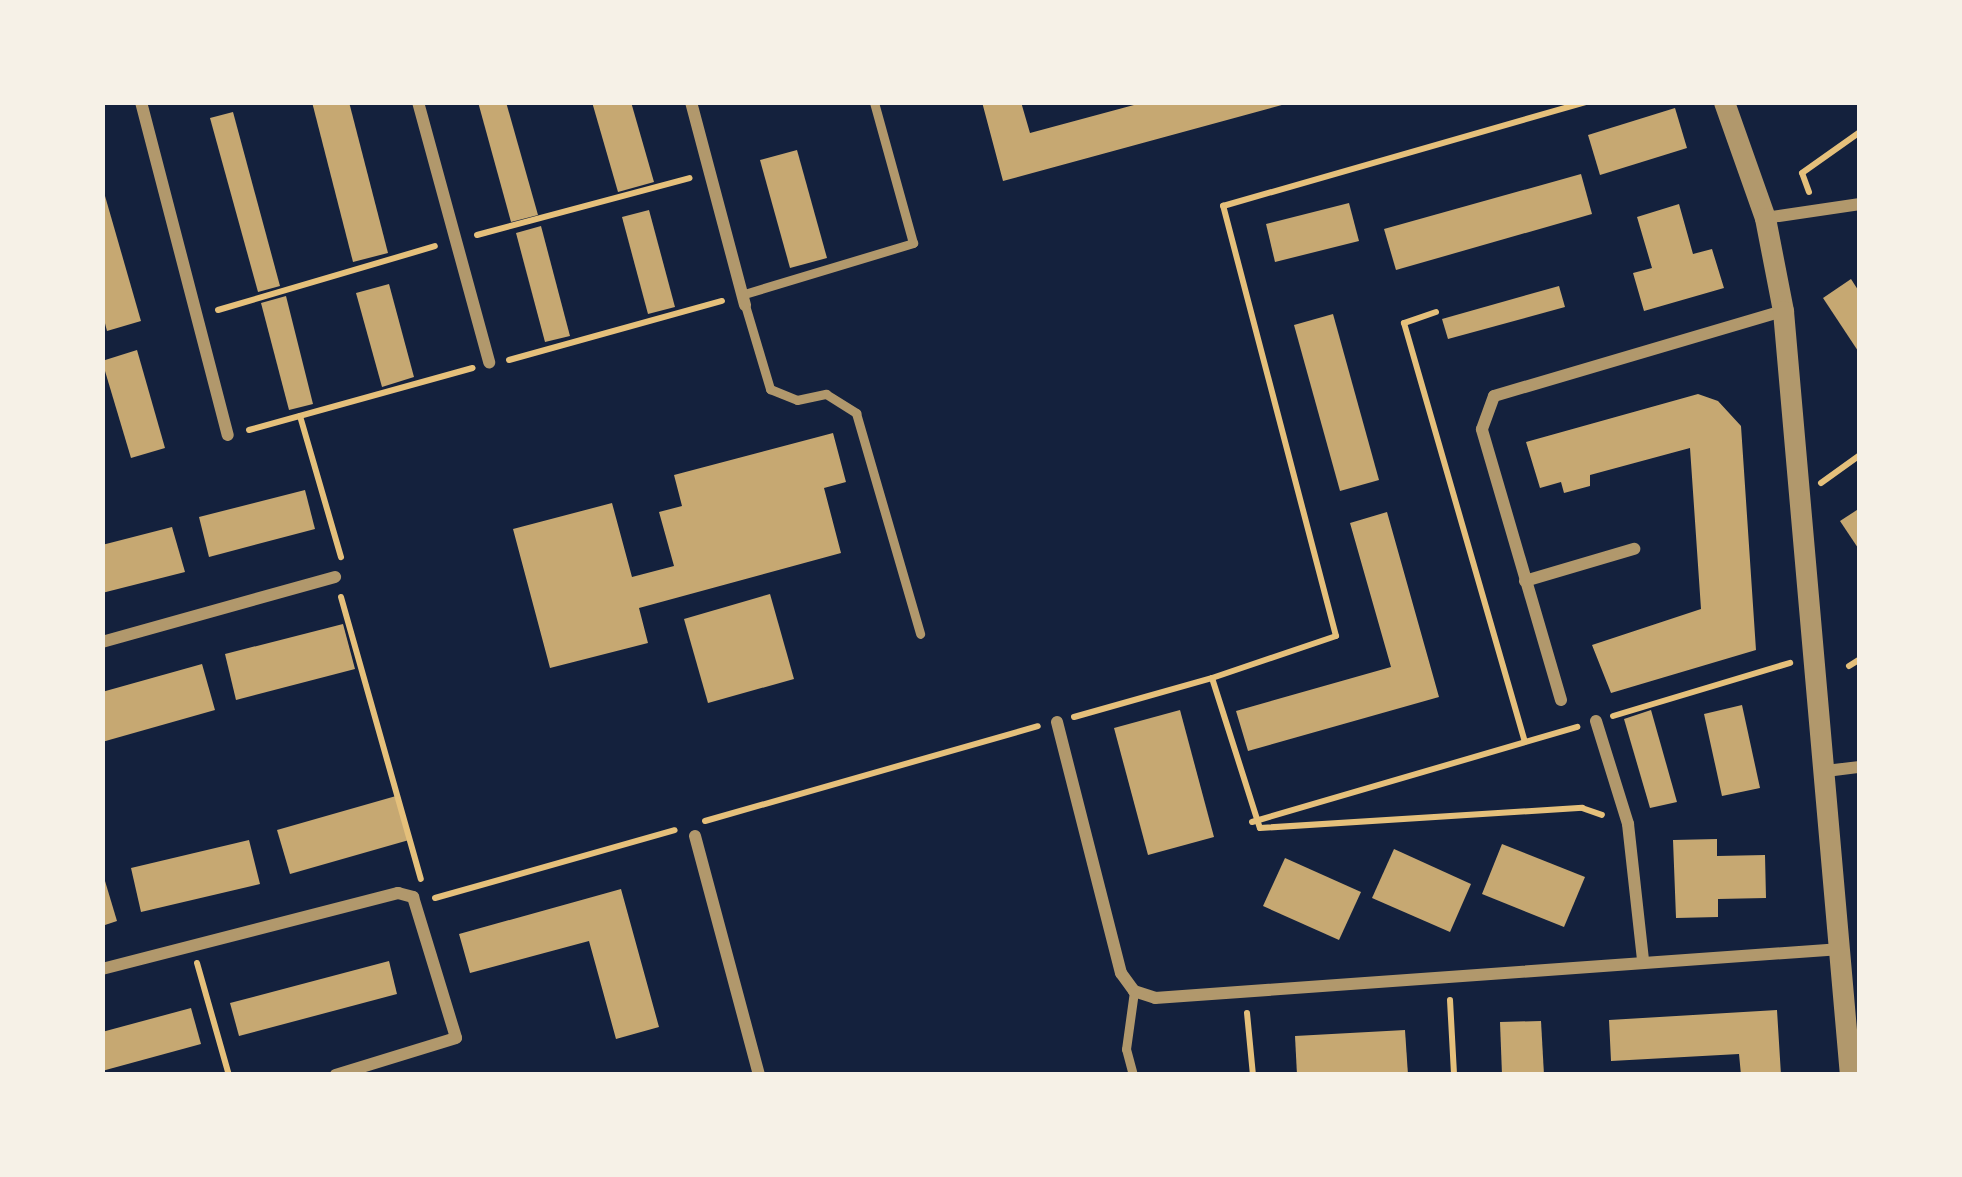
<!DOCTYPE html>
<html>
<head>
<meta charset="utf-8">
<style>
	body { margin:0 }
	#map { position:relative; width:1962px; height:1177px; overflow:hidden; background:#14213d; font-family:"Noto Sans",sans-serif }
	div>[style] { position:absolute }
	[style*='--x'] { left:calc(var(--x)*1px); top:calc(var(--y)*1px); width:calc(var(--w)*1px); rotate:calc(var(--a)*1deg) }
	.building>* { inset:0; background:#c6a872 }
	.path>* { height:6px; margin:-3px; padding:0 3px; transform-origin:3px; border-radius:3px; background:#e5c07b }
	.service>* { height:9px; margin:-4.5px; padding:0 4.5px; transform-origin:4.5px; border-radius:4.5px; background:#b1986c }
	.minor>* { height:12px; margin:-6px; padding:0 6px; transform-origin:6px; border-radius:6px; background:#b1986c }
	.tertiary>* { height:21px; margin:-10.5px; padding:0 10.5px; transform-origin:10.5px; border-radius:10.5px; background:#b1986c }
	span { translate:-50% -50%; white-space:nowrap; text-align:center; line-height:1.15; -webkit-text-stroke:10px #f6f1e7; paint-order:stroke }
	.frame { position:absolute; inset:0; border:105px solid #f6f1e7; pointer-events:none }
</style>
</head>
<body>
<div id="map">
	<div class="building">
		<i style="clip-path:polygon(312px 102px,349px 102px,388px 253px,353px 262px)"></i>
		<i style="clip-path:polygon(478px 102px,506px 102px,538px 215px,511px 222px)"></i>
		<i style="clip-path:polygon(592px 102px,631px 102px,654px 182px,618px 192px)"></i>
		<i style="clip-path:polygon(982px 102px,1021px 102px,1030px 133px,1145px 102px,1289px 103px,1003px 181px)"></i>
		<i style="clip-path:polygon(1675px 108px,1687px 148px,1600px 175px,1588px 135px)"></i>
		<i style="clip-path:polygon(233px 112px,280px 286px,258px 292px,210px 118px)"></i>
		<i style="clip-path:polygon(797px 150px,827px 258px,790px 268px,760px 160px)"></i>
		<i style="clip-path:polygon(1581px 174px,1592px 214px,1396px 270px,1384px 229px)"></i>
		<i style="clip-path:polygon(103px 189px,141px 321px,107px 331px,102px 312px)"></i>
		<i style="clip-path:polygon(1349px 203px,1359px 241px,1275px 262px,1266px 224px)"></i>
		<i style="clip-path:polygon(1679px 204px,1693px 254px,1712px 249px,1724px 288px,1644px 311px,1633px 273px,1652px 268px,1637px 217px)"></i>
		<i style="clip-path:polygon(649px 210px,675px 307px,648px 314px,622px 217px)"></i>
		<i style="clip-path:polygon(541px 226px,570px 336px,545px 342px,516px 233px)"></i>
		<i style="clip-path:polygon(1851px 279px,1860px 293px,1860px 354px,1823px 298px)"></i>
		<i style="clip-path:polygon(389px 284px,414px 377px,382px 387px,356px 293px)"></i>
		<i style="clip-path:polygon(1559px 286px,1565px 307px,1448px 339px,1442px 319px)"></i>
		<i style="clip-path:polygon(286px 296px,313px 404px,289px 410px,261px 303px)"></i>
		<i style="clip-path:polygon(1333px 314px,1379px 480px,1340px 491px,1294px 325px)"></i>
		<i style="clip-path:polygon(137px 350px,165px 448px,131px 458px,102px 361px)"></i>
		<i style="clip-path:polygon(1698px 394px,1718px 401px,1741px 426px,1756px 650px,1611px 693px,1592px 645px,1701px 609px,1690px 448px,1590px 475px,1590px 486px,1564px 493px,1561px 482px,1540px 488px,1526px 442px)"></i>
		<i style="clip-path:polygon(833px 433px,846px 482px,824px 488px,841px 553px,639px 608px,648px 643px,550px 668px,513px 529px,612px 503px,632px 577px,674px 566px,659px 512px,682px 506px,674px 475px)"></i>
		<i style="clip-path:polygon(305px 490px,315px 529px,209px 557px,199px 517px)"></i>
		<i style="clip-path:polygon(1860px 508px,1860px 551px,1840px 521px)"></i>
		<i style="clip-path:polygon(1387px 512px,1439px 697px,1248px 751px,1236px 711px,1391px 667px,1350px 523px)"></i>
		<i style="clip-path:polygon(172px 527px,185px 572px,102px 593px,102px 545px)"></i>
		<i style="clip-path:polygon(770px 594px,794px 679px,708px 703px,684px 619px)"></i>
		<i style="clip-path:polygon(343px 624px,355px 669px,236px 700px,225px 654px)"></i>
		<i style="clip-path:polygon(202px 664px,215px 710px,102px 742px,102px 692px)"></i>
		<i style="clip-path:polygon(1742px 705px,1760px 788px,1722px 796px,1704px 714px)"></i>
		<i style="clip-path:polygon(1180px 710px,1214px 837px,1148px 855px,1114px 728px)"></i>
		<i style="clip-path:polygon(1651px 710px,1677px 802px,1650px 808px,1624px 719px)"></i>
		<i style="clip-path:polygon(396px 796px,409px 840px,290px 874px,277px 830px)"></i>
		<i style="clip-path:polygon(1717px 839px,1717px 856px,1765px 855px,1766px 898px,1718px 899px,1718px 917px,1676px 918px,1673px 840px)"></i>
		<i style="clip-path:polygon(249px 840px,260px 884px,141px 912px,131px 868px)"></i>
		<i style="clip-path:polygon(1502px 844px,1585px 877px,1564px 927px,1482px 894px)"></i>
		<i style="clip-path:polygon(1394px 849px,1471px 884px,1450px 932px,1372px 898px)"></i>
		<i style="clip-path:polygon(1285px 858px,1361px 892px,1339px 940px,1263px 906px)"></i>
		<i style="clip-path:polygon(102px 871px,117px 921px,102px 926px)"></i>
		<i style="clip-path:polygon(621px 889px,659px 1027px,616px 1039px,589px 941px,470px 973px,459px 934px)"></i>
		<i style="clip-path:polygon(389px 961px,397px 994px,239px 1036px,230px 1003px)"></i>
		<i style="clip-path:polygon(191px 1008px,201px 1044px,102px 1071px,102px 1032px)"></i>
		<i style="clip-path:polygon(1777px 1010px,1781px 1075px,1741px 1075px,1739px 1054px,1611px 1061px,1609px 1020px)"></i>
		<i style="clip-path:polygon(1541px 1021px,1544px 1075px,1502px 1075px,1500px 1022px)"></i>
		<i style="clip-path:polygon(1405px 1030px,1408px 1075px,1297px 1075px,1295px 1036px)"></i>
	</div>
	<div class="path">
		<i style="--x:1809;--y:192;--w:20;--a:-110"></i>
		<i style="--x:1802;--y:173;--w:71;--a:-35.3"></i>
		<i style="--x:477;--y:235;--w:220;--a:-15"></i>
		<i style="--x:218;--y:310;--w:226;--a:-16.4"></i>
		<i style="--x:1436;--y:312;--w:34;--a:161"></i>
		<i style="--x:1404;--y:323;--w:436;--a:73.9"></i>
		<i style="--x:509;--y:360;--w:221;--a:-15.5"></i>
		<i style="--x:300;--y:416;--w:147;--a:73.8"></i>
		<i style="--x:249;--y:430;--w:232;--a:-15.5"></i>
		<i style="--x:1821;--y:483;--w:48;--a:-35.7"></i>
		<i style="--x:341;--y:597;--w:293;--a:74.2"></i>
		<i style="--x:1849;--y:666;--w:13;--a:-32"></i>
		<i style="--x:1212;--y:678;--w:131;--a:-18.7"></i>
		<i style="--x:1336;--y:636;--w:445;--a:-104.7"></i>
		<i style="--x:1223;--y:206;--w:378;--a:-16"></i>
		<i style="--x:1613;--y:716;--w:185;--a:-16.7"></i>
		<i style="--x:1074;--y:717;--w:143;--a:-15.8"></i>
		<i style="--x:1212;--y:678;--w:157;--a:72.3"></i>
		<i style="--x:1260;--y:828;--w:323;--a:-3.6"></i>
		<i style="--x:1582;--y:808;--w:21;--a:19"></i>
		<i style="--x:705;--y:821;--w:346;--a:-15.9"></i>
		<i style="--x:1252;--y:822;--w:339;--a:-16.3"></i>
		<i style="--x:435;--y:898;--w:249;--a:-15.8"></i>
		<i style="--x:197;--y:963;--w:116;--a:74.1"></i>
		<i style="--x:1450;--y:1000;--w:75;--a:86.9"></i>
		<i style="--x:1247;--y:1013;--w:62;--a:84.5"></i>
	</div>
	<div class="service">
		<i style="--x:741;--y:295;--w:180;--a:-16.8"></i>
		<i style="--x:913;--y:243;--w:146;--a:-105.5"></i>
		<i style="--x:745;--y:305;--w:88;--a:73.4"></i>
		<i style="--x:770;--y:389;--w:29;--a:22"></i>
		<i style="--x:797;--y:400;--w:30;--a:-12"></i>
		<i style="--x:826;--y:394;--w:36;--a:32"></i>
		<i style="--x:856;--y:413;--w:230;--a:73.8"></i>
		<i style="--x:1133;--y:1075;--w:27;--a:-105"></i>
		<i style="--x:1126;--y:1049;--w:59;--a:-82.1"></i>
	</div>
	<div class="minor">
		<i style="--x:141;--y:102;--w:344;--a:75.4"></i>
		<i style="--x:418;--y:102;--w:270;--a:74.7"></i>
		<i style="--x:691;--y:102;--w:210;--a:75.1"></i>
		<i style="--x:1765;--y:218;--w:96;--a:-8.4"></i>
		<i style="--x:1525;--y:581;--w:114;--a:-16.4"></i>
		<i style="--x:102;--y:642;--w:242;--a:-15.6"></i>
		<i style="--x:1561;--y:700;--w:282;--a:-106.3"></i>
		<i style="--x:1482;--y:429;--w:35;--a:-70"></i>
		<i style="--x:1494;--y:396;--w:301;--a:-16.4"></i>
		<i style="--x:1596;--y:721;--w:108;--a:72.7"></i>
		<i style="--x:1628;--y:824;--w:136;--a:83.7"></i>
		<i style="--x:1057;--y:722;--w:259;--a:75.7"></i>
		<i style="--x:1121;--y:973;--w:22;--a:54"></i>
		<i style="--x:1134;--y:991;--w:22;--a:18"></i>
		<i style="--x:1155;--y:998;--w:688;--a:-4.09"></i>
		<i style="--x:1826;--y:771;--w:34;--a:-7"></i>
		<i style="--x:695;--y:836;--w:247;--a:75"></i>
		<i style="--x:102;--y:969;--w:306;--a:-14.4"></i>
		<i style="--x:398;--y:893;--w:16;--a:15"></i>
		<i style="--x:413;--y:897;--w:147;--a:73"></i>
		<i style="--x:456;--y:1038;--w:126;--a:162.9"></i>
	</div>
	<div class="tertiary">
		<i style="--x:1724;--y:102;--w:123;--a:70.5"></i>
		<i style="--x:1765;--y:218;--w:95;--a:79"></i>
		<i style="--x:1783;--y:311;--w:767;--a:84.99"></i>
	</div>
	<div class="frame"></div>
</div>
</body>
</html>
